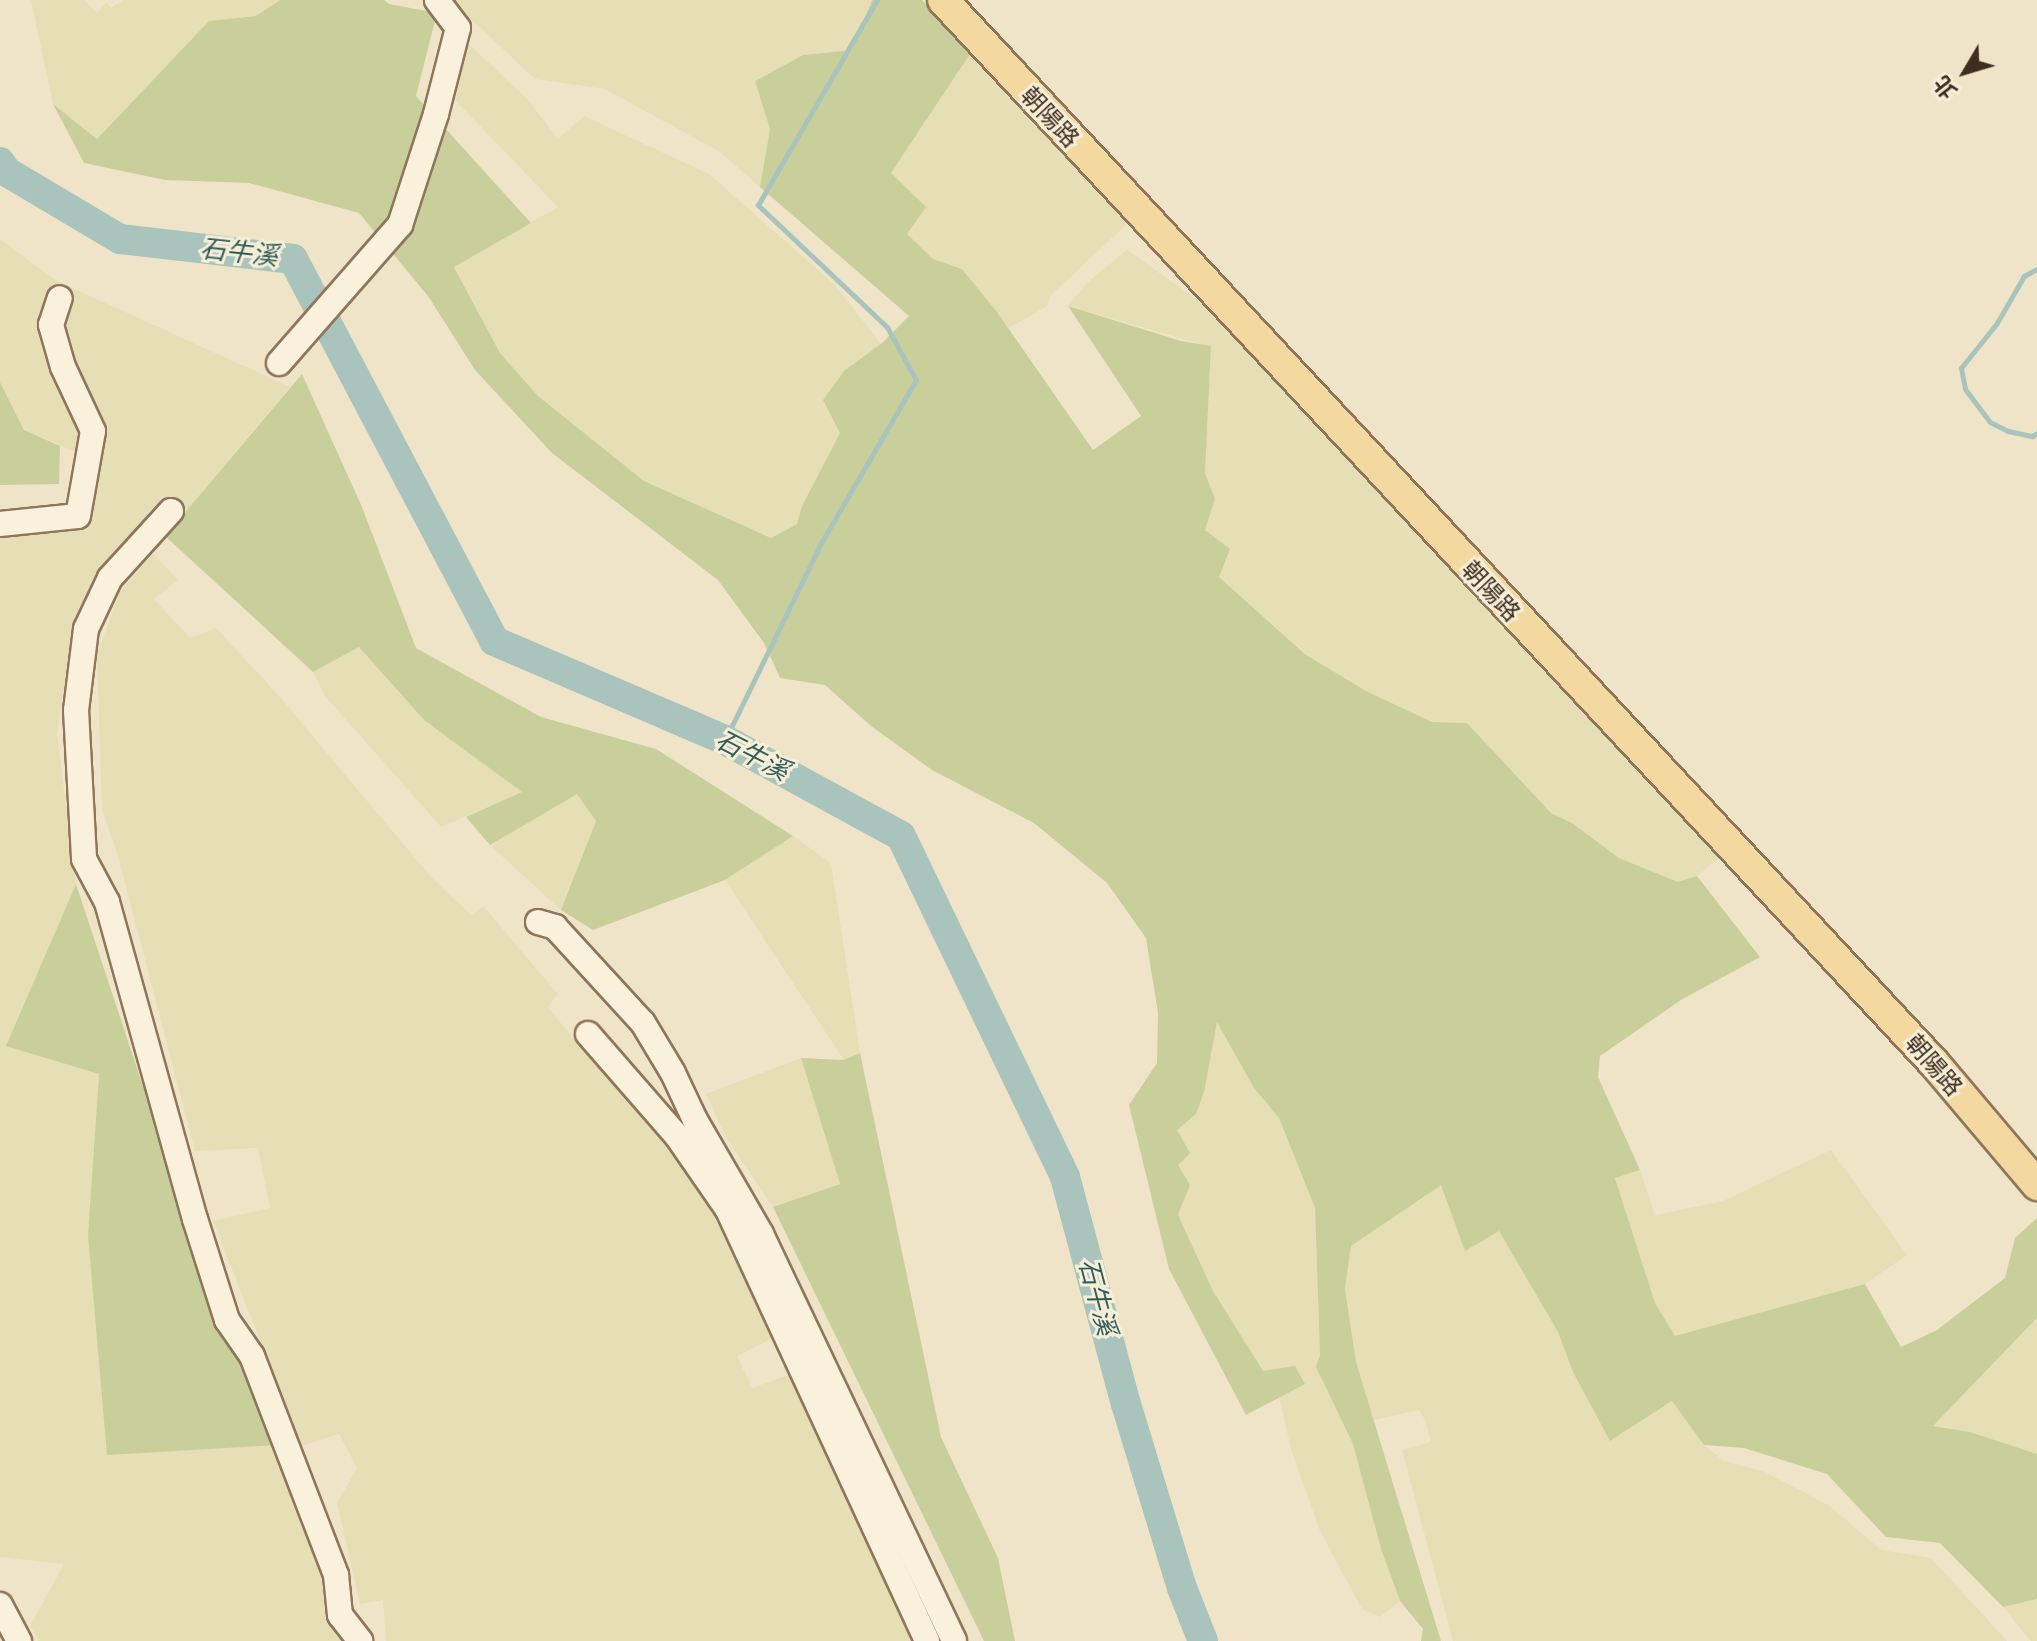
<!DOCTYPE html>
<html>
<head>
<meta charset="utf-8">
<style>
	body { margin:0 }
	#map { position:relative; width:2037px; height:1641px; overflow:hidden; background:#f0e4c8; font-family:"Crimson Pro","Noto Sans TC",serif }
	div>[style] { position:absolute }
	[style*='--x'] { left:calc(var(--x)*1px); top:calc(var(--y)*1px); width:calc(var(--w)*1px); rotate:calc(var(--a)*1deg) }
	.farmland>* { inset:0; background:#e6deb5 }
	.green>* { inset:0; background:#c9cf9b }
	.stream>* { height:5px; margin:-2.5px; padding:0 2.5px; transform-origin:2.5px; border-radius:2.5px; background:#a9c4bc }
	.river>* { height:30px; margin:-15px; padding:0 15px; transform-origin:15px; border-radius:15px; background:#a9c4bc }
	.roads { filter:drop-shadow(2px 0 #8d765c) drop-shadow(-2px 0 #8d765c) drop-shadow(0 2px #8d765c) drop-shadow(0 -2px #8d765c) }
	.minor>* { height:24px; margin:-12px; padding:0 12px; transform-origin:12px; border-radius:12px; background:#faf1dc }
	.major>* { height:30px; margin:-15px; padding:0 15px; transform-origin:15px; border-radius:15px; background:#f3d9a0 }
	span { translate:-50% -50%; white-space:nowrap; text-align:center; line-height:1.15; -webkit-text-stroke:6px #f7eed8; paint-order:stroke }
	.street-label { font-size:24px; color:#3d2e20 }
	.water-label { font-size:26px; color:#2f5d5a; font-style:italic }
	.north { position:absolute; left:1925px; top:32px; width:80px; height:80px; -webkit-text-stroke:6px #f7eed8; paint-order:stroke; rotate:232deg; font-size:22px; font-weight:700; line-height:32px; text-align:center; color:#3d2e20 }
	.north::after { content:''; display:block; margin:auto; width:28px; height:36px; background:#3d2e20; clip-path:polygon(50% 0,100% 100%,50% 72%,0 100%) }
</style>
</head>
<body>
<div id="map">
	<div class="farmland">
		<i style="clip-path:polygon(31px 0,85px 0,97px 13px,107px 2px,111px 8px,123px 0,280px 0,256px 16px,209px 21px,97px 139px,53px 104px)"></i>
		<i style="clip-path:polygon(451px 0,872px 0,852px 50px,803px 55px,755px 81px,770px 129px,760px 187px,720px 152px,605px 89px,535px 79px)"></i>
		<i style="clip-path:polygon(466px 41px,529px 101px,558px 139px,584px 116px,709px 174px,835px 285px,881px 344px,845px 370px,840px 433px,802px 506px,797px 524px,771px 538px,644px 481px,538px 396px,500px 353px,454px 266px,558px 207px,456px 101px)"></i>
		<i style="clip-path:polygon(972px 51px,1130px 221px,1051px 295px,1047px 306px,1009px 328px,962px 269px,933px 259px,907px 234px,891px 173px)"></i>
		<i style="clip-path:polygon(0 239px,55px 280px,290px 387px,186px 511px,167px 499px,94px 581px,70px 643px,57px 734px,76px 884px,7px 1046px,99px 1074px,88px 1235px,276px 1445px,352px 1641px,39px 1641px,30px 1626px,64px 1564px,0 1557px,0 534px,83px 529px,95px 464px,90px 458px,24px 430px,0 382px)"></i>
		<i style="clip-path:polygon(1127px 250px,1196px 299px,1244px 344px,1724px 854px,1697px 876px,1678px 882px,1619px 858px,1572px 823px,1551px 813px,1467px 723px,1432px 722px,1366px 691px,1305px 653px,1219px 577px,1205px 530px,1215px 499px,1205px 473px,1211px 347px,1068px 306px,1087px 283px)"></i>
		<i style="clip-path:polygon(153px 554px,178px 580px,154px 599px,190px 638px,216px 628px,280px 697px,431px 877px,472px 916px,483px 906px,558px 994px,548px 1007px,580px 1047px,664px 1135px,721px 1222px,775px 1337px,737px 1356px,752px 1388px,797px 1372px,916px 1641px,386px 1641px,383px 1600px,360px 1604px,337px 1503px,357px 1468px,339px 1434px,302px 1446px,213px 1221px,270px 1208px,258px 1148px,195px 1151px,118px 856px,102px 809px,97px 654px,120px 592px)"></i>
		<i style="clip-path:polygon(359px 647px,424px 720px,523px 792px,441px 827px,325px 696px,313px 672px)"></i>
		<i style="clip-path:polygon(577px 793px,596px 821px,561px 910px,490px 845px)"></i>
		<i style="clip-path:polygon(793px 836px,831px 863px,860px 1053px,844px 1060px,725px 880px)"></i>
		<i style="clip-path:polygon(1217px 1021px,1254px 1088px,1279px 1118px,1315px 1208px,1320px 1355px,1316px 1367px,1353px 1444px,1381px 1549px,1400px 1601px,1380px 1617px,1362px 1609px,1320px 1531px,1291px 1449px,1279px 1397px,1304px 1384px,1263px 1372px,1213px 1291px,1178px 1215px,1190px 1185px,1178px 1165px,1176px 1130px,1196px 1114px)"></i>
		<i style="clip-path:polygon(801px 1058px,840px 1184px,773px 1207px,725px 1135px,706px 1094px)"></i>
		<i style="clip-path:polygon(1831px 1150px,1907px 1255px,1865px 1284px,1675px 1337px,1655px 1303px,1615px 1177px,1640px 1170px,1655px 1215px,1723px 1201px)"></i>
		<i style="clip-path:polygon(1441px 1184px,1499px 1231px,1558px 1332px,1573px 1372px,1619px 1436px,1672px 1401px,1704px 1445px,1724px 1461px,1765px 1472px,1830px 1506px,1881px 1550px,1931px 1558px,2007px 1641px,1453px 1641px,1402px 1450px,1431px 1442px,1425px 1420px,1419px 1410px,1374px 1420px,1356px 1362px,1345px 1289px,1351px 1246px)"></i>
		<i style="clip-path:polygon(2037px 1318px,2037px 1454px,1970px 1432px,1933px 1426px)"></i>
		<i style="clip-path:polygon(2037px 1599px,2037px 1641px,2031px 1641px,2003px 1607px)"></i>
	</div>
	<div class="green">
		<i style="clip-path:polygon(280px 0,384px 0,389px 4px,437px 13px,416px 96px,531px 223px,454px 267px,500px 353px,538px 396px,644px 481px,771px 538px,797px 524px,802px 506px,840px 433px,823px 400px,845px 370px,881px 344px,909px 316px,760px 187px,770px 129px,755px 81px,803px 55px,852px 50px,872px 0,922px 0,972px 51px,891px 173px,926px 207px,907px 234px,933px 259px,962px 269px,997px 312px,1093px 450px,1141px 416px,1068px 306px,1181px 341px,1211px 346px,1205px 473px,1215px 499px,1205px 530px,1230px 549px,1219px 577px,1305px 654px,1366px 691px,1432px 722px,1467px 723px,1551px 813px,1572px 823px,1619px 858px,1678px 882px,1697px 876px,1760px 957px,1681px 1000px,1600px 1056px,1598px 1077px,1640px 1170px,1615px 1178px,1655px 1303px,1675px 1336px,1865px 1284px,1901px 1347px,1937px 1330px,2005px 1278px,2015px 1238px,2037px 1218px,2037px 1318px,1933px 1426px,1970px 1432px,2037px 1454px,2037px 1599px,2003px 1607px,1940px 1543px,1886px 1537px,1827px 1474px,1744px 1448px,1704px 1445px,1672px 1401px,1610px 1441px,1573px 1372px,1558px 1332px,1499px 1231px,1465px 1251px,1441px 1185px,1351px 1246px,1345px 1289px,1356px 1362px,1441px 1641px,1421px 1641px,1423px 1629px,1400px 1601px,1381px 1549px,1353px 1444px,1316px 1367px,1320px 1355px,1315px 1208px,1279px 1118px,1254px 1088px,1217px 1022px,1204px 1092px,1196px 1114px,1177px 1130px,1190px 1153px,1178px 1165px,1190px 1185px,1178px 1215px,1213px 1291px,1263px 1371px,1295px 1366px,1305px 1384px,1246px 1415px,1169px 1269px,1129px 1105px,1157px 1063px,1158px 1013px,1146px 938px,1107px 883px,1034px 823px,932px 770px,871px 726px,825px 685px,780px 678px,764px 643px,718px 580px,552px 453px,475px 370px,428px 296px,359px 213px,249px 183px,165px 180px,84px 163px,53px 104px,97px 139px,209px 21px,256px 16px)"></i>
		<i style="clip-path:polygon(302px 374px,362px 507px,416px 648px,541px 717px,656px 749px,793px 836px,725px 880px,593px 930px,561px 910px,596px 821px,577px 794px,490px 845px,466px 817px,522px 792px,424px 720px,359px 647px,313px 672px,165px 536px)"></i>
		<i style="clip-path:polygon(0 382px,24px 430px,60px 446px,59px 484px,0 485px)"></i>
		<i style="clip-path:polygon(76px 884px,214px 1301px,248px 1366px,276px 1445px,107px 1455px,88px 1235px,99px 1074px,6px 1046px)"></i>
		<i style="clip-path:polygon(860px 1053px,941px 1437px,998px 1558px,1015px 1641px,984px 1641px,773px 1207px,840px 1184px,801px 1058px,844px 1060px)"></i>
	</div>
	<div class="stream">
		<i style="--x:2037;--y:269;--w:15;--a:152"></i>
		<i style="--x:2024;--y:276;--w:54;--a:119.9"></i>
		<i style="--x:1997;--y:323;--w:58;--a:128.7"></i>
		<i style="--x:1961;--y:368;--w:21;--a:79"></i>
		<i style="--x:1965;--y:389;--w:41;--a:52.9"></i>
		<i style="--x:1990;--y:422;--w:20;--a:27"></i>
		<i style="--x:2008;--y:431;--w:25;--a:12"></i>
		<i style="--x:2032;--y:436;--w:6;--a:-31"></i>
		<i style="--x:725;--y:740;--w:219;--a:-64"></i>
		<i style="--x:821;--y:543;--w:189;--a:-59.8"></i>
		<i style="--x:916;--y:380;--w:60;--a:-118.7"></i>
		<i style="--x:887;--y:327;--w:178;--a:-136.6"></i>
		<i style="--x:758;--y:205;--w:237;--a:-59.9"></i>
	</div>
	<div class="river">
		<i style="--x:0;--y:162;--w:12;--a:55"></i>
		<i style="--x:7;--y:172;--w:131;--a:30.7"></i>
		<i style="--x:120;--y:239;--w:174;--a:6.6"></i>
		<i style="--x:293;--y:259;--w:432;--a:62.2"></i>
		<i style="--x:494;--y:641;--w:251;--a:23.2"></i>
		<i style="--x:725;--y:740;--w:200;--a:28.6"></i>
		<i style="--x:901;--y:836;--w:378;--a:64.3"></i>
		<i style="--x:1065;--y:1177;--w:235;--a:75"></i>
		<i style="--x:1126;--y:1404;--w:192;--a:73.1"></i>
		<i style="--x:1182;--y:1588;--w:57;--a:68.4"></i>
	</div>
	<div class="roads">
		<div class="minor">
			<i style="--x:279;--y:363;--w:184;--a:-48.8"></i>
			<i style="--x:400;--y:225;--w:117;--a:-72"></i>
			<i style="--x:436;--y:114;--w:89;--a:-75.7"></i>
			<i style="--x:458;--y:28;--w:35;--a:-127"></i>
			<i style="--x:171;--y:511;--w:91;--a:132.3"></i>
			<i style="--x:110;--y:578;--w:56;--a:115.2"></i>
			<i style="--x:86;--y:629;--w:82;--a:97"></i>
			<i style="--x:76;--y:710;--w:149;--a:86.9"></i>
			<i style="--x:84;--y:859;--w:49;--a:61.9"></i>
			<i style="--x:107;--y:902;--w:329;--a:74.5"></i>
			<i style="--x:195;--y:1219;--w:106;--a:72.4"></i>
			<i style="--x:227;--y:1320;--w:44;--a:55.2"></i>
			<i style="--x:252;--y:1356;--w:235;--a:69"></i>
			<i style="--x:336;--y:1575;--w:40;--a:84.3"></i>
			<i style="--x:340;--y:1615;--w:33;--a:52"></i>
			<i style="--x:0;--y:524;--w:78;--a:-5.9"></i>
			<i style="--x:78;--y:516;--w:86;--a:-80"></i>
			<i style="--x:93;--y:431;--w:71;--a:-115.1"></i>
			<i style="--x:63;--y:367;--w:44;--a:-105.9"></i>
			<i style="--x:51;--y:325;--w:28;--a:-72"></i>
			<i style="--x:538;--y:922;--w:18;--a:16"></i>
			<i style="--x:555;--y:927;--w:130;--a:47.5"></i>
			<i style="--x:643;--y:1023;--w:58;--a:59"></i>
			<i style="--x:673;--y:1073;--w:52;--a:64.9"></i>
			<i style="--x:695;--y:1120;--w:132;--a:59.9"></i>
			<i style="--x:761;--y:1234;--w:450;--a:64.6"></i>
			<i style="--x:588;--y:1034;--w:135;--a:48.9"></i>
			<i style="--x:677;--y:1136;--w:90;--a:55.4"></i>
			<i style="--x:728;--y:1210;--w:475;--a:65.2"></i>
			<i style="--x:0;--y:1605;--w:41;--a:62.2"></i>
		</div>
		<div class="major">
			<i style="--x:943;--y:0;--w:1453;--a:47.01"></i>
			<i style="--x:1934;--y:1063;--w:160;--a:49.8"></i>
		</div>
	</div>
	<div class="street-label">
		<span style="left:1050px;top:117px;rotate:47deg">朝陽路</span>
		<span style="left:1491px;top:591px;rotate:47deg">朝陽路</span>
		<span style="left:1934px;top:1065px;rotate:49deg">朝陽路</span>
	</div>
	<div class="water-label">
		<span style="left:239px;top:253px;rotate:6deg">石牛溪</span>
		<span style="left:752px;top:756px;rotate:27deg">石牛溪</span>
		<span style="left:1097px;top:1297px;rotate:75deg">石牛溪</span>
	</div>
	<div class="north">北</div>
</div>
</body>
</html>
